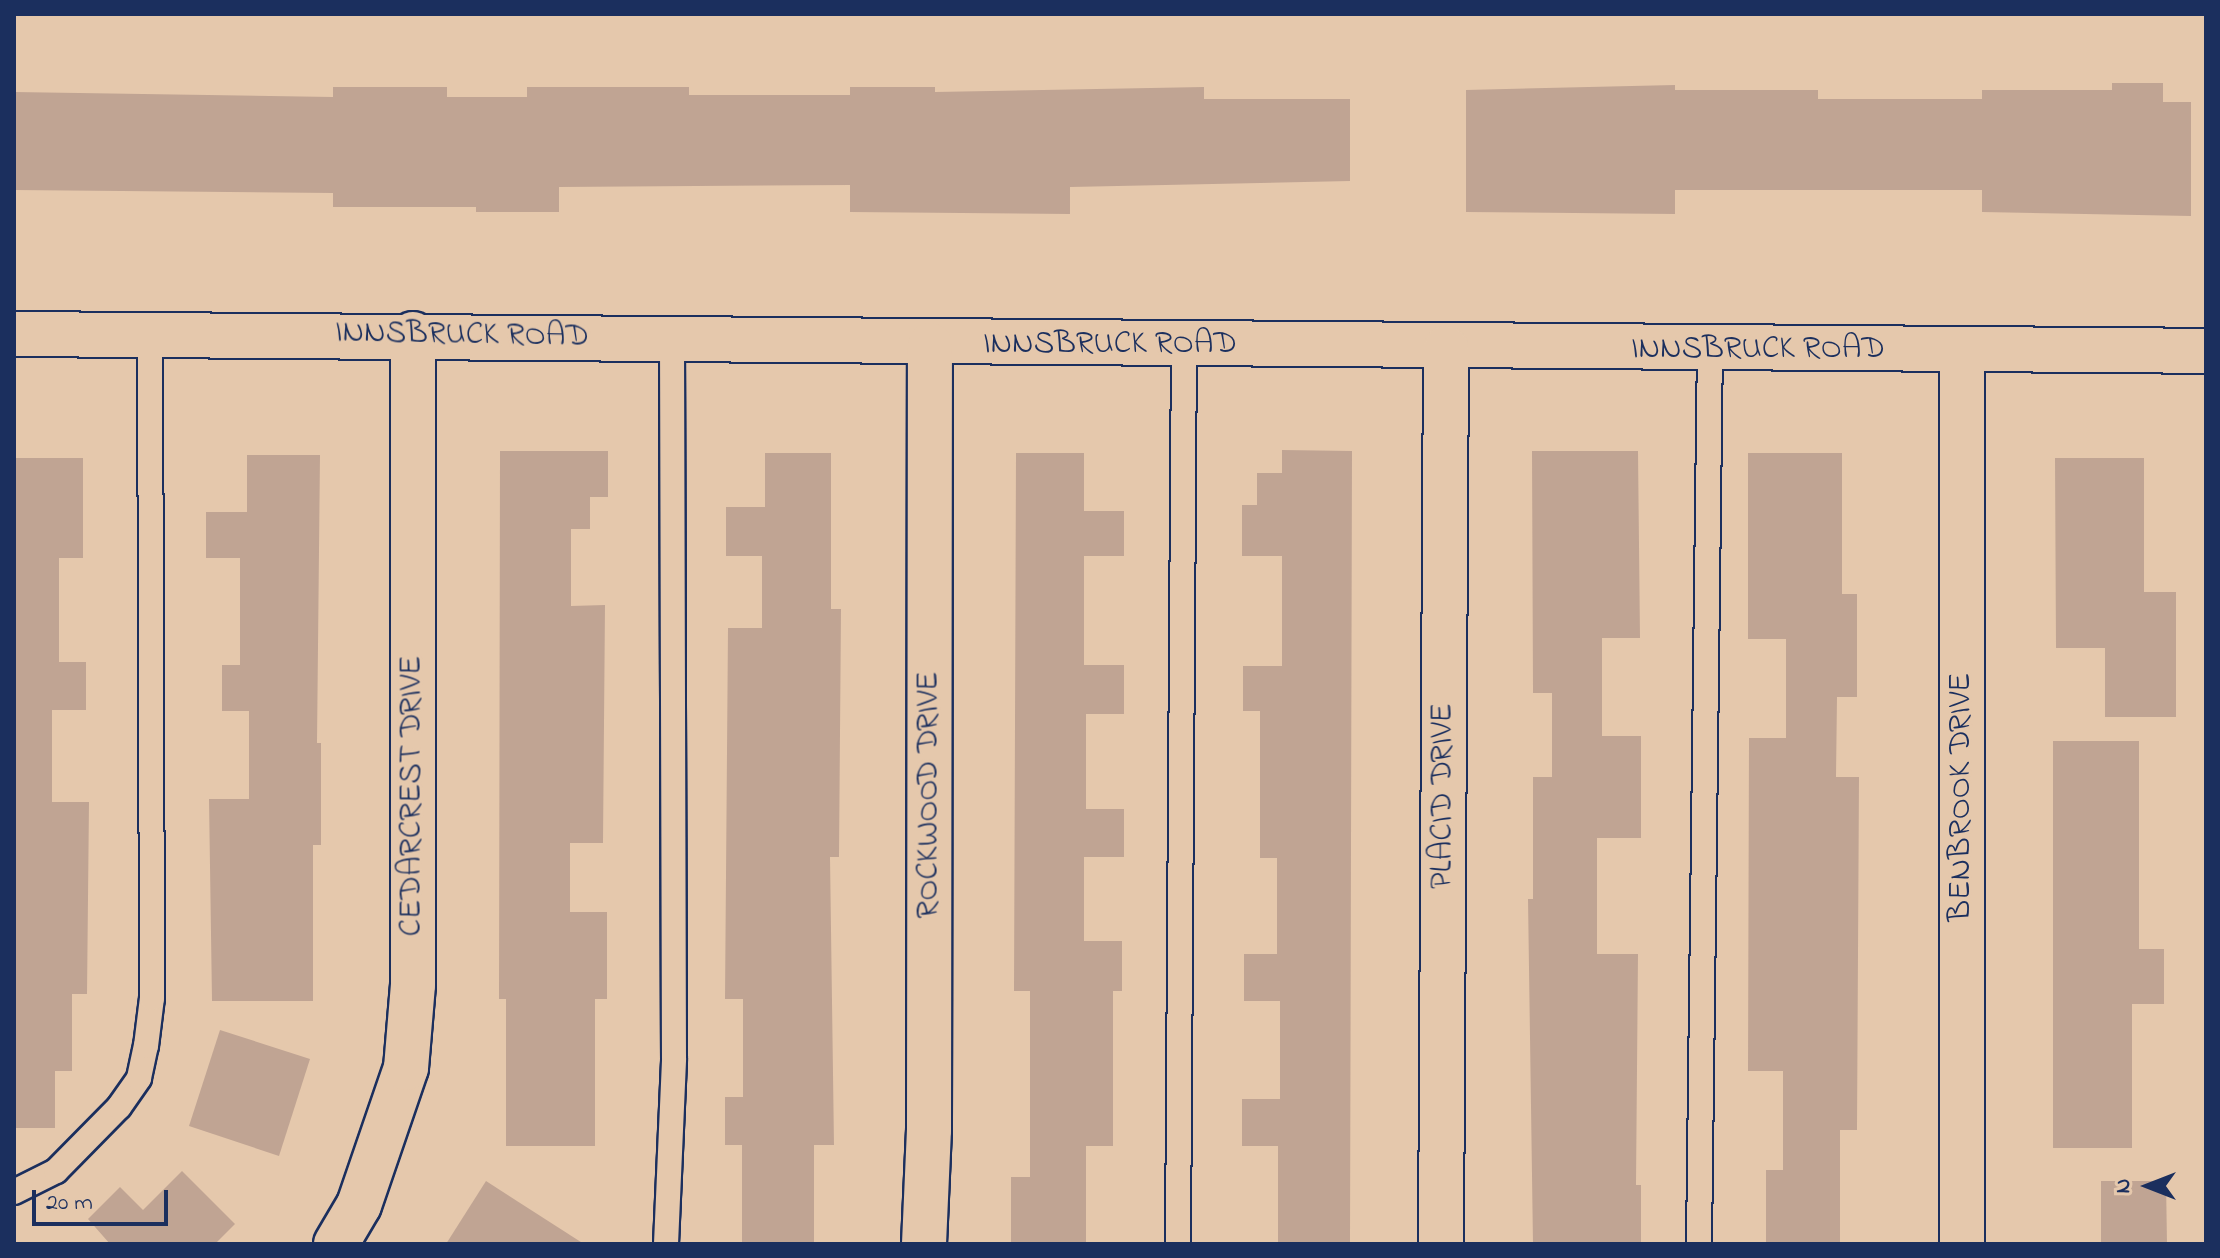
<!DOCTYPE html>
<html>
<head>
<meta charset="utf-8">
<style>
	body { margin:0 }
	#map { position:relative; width:2220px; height:1258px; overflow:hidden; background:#e5c8ac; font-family:"Indie Flower",sans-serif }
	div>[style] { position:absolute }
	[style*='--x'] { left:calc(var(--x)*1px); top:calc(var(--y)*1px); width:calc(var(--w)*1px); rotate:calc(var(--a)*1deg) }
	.building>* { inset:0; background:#c0a493 }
	.roads { filter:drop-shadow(2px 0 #1b2f5e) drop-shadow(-2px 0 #1b2f5e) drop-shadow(0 2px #1b2f5e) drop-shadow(0 -2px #1b2f5e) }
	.lane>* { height:24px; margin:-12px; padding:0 12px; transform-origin:12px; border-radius:12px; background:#e5c8ac }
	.street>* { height:44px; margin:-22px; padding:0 22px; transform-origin:22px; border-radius:22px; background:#e5c8ac }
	span { translate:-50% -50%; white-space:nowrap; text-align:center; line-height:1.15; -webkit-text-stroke:6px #e5c8ac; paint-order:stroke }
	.street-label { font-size:32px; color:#1b2f5e }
	.frame { position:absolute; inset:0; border:16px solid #1b2f5e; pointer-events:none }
	.north { position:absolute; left:2108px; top:1146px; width:80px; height:80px; -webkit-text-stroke:6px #e5c8ac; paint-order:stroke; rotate:270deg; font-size:22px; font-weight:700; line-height:32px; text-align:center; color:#1b2f5e }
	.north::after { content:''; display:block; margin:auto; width:28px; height:36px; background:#1b2f5e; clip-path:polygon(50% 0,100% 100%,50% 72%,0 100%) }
	.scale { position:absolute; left:32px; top:1190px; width:136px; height:36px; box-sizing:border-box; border:4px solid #1b2f5e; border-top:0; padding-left:10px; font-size:24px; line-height:28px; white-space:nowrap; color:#1b2f5e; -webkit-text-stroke:6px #e5c8ac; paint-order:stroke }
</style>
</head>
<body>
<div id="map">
	<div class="building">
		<i style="clip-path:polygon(2112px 83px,2163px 83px,2163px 102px,2191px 102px,2191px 216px,1982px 212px,1982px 190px,1675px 190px,1675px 214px,1466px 212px,1466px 90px,1675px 85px,1675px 90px,1818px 90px,1818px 99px,1982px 99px,1982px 90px,2112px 90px)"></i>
		<i style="clip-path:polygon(333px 87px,447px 87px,447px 97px,527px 97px,527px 87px,689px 87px,689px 95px,850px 95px,850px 87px,935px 87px,935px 92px,1204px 87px,1204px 99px,1350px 99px,1350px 181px,1070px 187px,1070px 214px,850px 212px,850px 185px,559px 187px,559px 212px,476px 212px,476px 207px,333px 207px,333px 193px,14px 190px,14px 92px,333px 97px)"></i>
		<i style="clip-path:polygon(1282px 450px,1352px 451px,1350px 1244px,1278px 1244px,1278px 1146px,1242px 1146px,1242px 1099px,1280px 1099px,1280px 1001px,1244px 1001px,1244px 954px,1277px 954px,1277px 858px,1260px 858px,1260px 711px,1243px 711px,1243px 666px,1282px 666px,1282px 556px,1242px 556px,1242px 505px,1257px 505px,1257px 473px,1282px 473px)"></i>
		<i style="clip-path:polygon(500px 451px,608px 451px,608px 497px,590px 497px,590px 529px,571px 529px,571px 606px,605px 605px,603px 843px,570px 843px,570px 912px,607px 912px,607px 999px,595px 999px,595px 1146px,506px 1146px,506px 999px,499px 999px)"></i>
		<i style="clip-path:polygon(1532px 451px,1638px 451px,1640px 638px,1602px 638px,1602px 736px,1641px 736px,1641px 838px,1597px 838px,1597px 954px,1638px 954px,1636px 1185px,1641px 1185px,1641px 1244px,1533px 1244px,1528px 899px,1533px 899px,1533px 777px,1552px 777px,1552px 693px,1533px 693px)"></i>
		<i style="clip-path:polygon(765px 453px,831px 453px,831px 609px,841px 609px,839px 857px,830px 857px,834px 1145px,814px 1145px,814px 1244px,742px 1244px,742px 1145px,725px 1145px,725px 1097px,743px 1097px,743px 999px,725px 999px,728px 628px,762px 628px,762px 556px,726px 556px,726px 507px,765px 507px)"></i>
		<i style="clip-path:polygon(1016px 453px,1084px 453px,1084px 511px,1124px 511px,1124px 556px,1084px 556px,1084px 665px,1124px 665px,1124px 714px,1086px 714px,1086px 809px,1124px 809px,1124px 857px,1084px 857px,1084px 941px,1122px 941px,1122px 991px,1113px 991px,1113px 1146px,1086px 1146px,1086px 1244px,1011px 1244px,1011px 1177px,1030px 1177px,1030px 991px,1014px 991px)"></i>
		<i style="clip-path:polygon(1748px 453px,1842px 453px,1842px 594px,1857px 594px,1857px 697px,1837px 697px,1836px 777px,1859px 777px,1857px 1130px,1840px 1130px,1840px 1244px,1766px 1244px,1766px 1170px,1783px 1170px,1783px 1071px,1748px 1071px,1749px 738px,1786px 738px,1786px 639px,1748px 639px)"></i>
		<i style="clip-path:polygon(247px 455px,320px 455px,317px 743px,321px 743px,321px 845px,313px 845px,313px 1001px,212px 1001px,209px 799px,249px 799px,249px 711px,222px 711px,222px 665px,240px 665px,240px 558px,206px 558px,206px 512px,247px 512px)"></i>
		<i style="clip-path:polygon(14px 458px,83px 458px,83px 558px,59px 558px,59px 662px,86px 662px,86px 710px,52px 710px,52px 802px,89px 802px,87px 994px,72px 994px,72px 1071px,55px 1071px,55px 1128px,14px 1128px)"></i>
		<i style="clip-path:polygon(2055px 458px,2144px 458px,2144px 592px,2176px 592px,2176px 717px,2105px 717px,2105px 648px,2056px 648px)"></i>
		<i style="clip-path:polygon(2053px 741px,2139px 741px,2139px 949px,2164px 949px,2164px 1004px,2132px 1004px,2132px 1148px,2053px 1148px)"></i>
		<i style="clip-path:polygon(220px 1030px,310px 1059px,279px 1156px,189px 1126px)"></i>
		<i style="clip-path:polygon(182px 1171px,235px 1224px,215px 1244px,110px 1244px,88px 1219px,120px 1187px,143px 1210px)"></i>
		<i style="clip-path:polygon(486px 1181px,584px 1244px,446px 1244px)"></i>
		<i style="clip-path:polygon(2101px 1181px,2166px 1181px,2167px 1244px,2101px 1244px)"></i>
	</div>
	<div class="roads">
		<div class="lane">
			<i style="--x:14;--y:1192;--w:47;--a:-26.6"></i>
			<i style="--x:56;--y:1171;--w:90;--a:-45.5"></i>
			<i style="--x:119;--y:1107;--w:35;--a:-55"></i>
			<i style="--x:139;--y:1078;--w:33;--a:-78"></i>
			<i style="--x:146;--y:1046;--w:48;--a:-82.9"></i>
			<i style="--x:152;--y:998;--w:664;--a:-90.17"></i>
			<i style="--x:666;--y:1244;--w:186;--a:-87.5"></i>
			<i style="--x:674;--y:1058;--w:719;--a:-90.16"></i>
			<i style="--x:1178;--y:1244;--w:899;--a:-89.62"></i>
			<i style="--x:1699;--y:1244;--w:894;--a:-89.3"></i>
		</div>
		<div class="street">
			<i style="--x:14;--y:334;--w:2192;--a:0.44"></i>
			<i style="--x:1962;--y:351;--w:893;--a:90"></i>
			<i style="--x:336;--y:1244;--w:45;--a:-59.5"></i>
			<i style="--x:359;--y:1205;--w:145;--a:-71.1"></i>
			<i style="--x:406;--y:1068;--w:83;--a:-85.2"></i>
			<i style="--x:413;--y:985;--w:651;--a:-90"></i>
			<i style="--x:924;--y:1244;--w:114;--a:-87.5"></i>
			<i style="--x:929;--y:1130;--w:785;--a:-89.93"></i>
			<i style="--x:1441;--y:1244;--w:896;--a:-89.68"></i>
		</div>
	</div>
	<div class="street-label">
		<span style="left:462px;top:336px;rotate:1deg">INNSBRUCK ROAD</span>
		<span style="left:1110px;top:345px">INNSBRUCK ROAD</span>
		<span style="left:1758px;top:350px">INNSBRUCK ROAD</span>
		<span style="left:930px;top:795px;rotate:-90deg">ROCKWOOD DRIVE</span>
		<span style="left:413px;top:796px;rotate:-90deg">CEDARCREST DRIVE</span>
		<span style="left:1444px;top:796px;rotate:-90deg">PLACID DRIVE</span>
		<span style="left:1962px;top:797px;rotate:-90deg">BENBROOK DRIVE</span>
	</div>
	<div class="frame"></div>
	<div class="north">N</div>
	<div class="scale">20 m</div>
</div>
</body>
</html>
